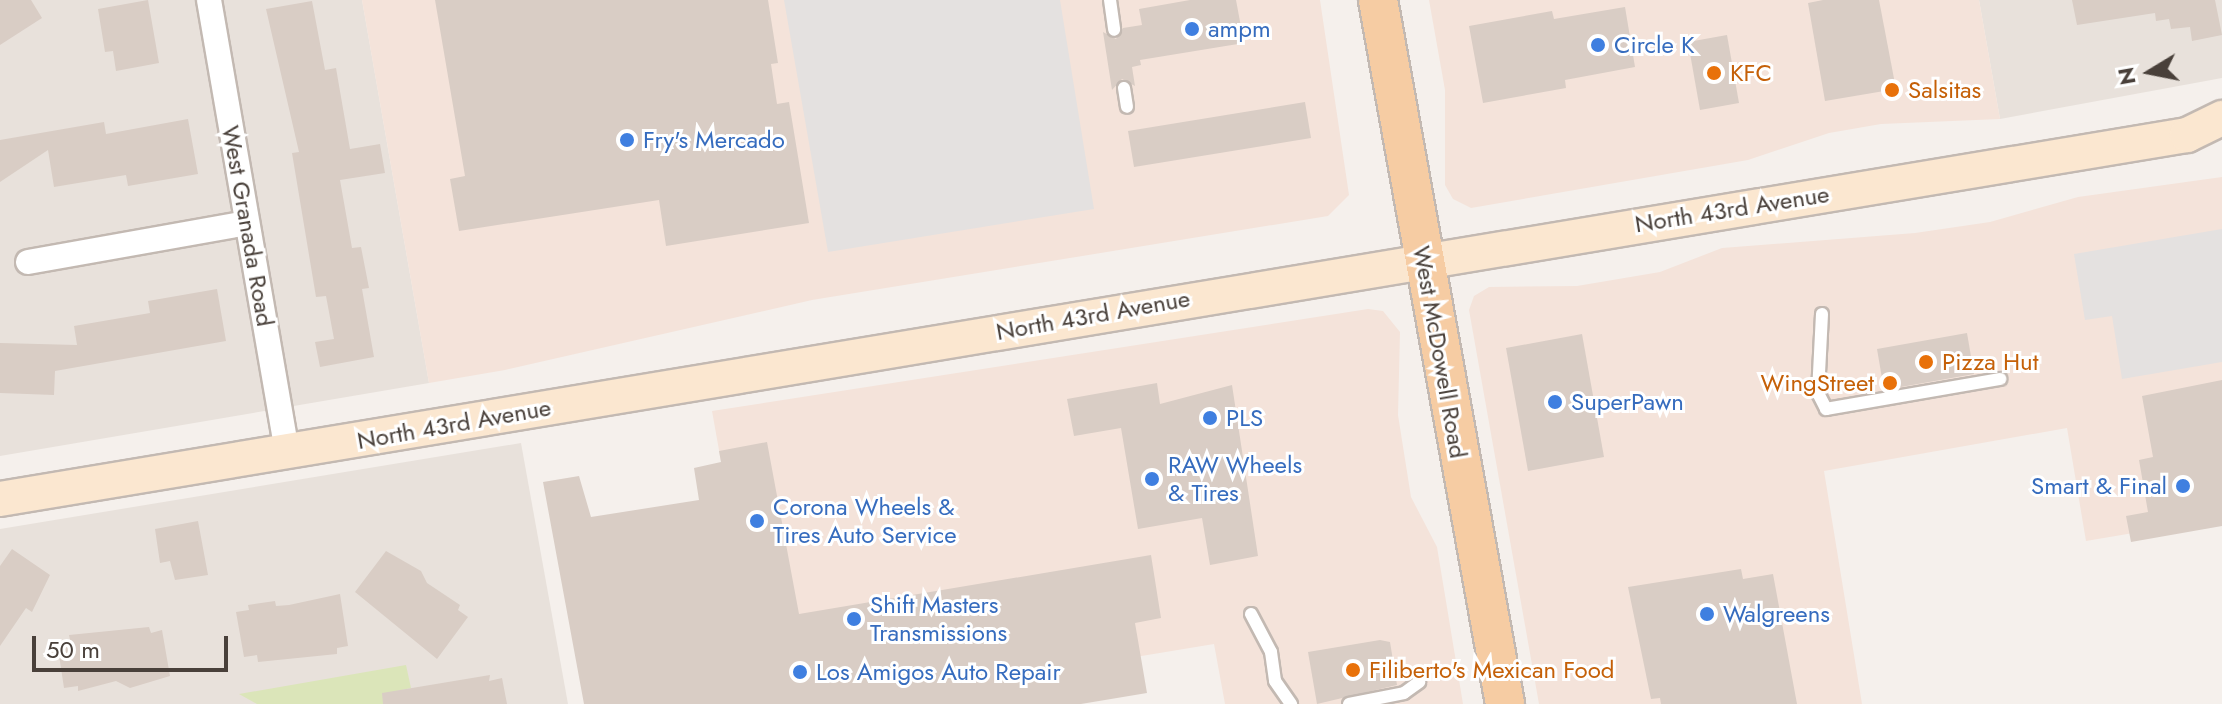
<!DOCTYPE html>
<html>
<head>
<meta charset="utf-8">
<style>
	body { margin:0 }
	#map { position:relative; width:2222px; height:704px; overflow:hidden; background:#f5f0ec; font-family:Jost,sans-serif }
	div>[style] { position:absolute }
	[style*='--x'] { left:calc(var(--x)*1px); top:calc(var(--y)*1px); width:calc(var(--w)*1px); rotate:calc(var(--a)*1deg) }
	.residential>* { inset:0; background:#e8e1db }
	.commercial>* { inset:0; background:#f4e3da }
	.green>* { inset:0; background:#dbe5b9 }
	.parking>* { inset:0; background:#e4e1e0 }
	.building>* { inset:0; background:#d9cdc5 }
	.roads { filter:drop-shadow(2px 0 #c3b9b2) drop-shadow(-2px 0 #c3b9b2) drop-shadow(0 2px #c3b9b2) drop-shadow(0 -2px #c3b9b2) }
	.lane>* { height:12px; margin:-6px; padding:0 6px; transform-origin:6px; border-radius:6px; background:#fff }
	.street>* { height:24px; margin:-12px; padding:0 12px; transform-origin:12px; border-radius:12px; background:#fff }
	.secondary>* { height:34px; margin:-17px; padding:0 17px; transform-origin:17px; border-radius:17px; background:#fbe7d0 }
	.primary>* { height:38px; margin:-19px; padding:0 19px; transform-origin:19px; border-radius:19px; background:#f6cca3 }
	.dots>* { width:22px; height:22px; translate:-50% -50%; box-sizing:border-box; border:4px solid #fff; border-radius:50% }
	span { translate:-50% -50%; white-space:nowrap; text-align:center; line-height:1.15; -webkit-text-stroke:6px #fff; paint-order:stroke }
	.shop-label { font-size:24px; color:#366cbe }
	.left { translate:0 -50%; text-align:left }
	.right { translate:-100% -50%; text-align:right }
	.food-label { font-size:24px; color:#c56008 }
	.street-label { font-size:24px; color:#49403a }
	.north { position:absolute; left:2110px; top:32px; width:80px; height:80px; -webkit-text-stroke:6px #fff; paint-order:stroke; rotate:260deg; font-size:22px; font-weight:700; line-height:32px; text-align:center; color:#49403a }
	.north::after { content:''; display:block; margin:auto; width:28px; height:36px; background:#49403a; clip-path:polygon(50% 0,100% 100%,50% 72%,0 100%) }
	.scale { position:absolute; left:32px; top:636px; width:196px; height:36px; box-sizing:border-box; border:4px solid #49403a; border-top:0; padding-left:10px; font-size:24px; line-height:28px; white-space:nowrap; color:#49403a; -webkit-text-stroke:6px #fff; paint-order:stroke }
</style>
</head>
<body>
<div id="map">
	<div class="residential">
		<i style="clip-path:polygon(0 0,362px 0,429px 383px,0 456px)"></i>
		<i style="clip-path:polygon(1979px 0,2222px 0,2222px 78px,2000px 119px)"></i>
		<i style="clip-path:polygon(521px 443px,568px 704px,0 704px,0 529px)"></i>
	</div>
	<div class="commercial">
		<i style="clip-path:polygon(362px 0,1320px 0,1349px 195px,1328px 216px,812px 300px,505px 370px,429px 383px)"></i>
		<i style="clip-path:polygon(1429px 0,1979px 0,2000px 119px,1881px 124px,1829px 133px,1748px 160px,1471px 208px,1453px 199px,1445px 185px,1445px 90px)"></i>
		<i style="clip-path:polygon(2222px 177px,2222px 518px,2086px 541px,2067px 428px,1824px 471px,1862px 704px,1539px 704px,1469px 310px,1474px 296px,1489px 287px,1577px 286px,1660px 272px,1722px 248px,1915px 233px,1990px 222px,2078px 197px)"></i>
		<i style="clip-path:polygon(1368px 309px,1383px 311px,1400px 332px,1398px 415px,1411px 497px,1437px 547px,1463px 704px,1225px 704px,1214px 644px,851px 704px,744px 590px,712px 411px)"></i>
	</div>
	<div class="green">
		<i style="clip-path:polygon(406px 665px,411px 688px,397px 691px,399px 704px,257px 704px,239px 694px)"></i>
	</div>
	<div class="parking">
		<i style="clip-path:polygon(784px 0,1060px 0,1094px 209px,828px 252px)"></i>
		<i style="clip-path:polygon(2222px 229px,2222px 362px,2122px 379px,2112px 316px,2085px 320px,2074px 254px)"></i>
	</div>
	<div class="building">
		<i style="clip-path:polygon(0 0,31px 0,42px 18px,0 45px)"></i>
		<i style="clip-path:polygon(148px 0,159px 63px,116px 71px,113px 51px,105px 52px,98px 9px)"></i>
		<i style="clip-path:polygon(435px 0,768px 0,778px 63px,771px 64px,777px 104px,789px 102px,809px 223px,666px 246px,659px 200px,459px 231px,450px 179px,465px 176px)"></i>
		<i style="clip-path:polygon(1190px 0,1236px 0,1244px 43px,1140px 60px,1141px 65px,1132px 67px,1135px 86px,1122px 79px,1112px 90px,1103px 32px,1116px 39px,1123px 28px,1142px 25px,1139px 9px)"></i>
		<i style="clip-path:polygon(1823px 0,1879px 0,1896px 89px,1825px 101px,1808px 3px)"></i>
		<i style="clip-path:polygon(2072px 0,2215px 0,2222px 35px,2192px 41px,2190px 27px,2171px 29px,2169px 19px,2156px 21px,2155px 13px,2077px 25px)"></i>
		<i style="clip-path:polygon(312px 1px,325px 70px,336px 68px,350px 149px,380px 144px,385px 173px,340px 180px,352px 248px,361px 247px,369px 288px,362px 289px,374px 357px,320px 367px,315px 342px,334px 339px,326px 296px,316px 297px,292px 153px,299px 152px,266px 9px)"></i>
		<i style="clip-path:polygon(1625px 7px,1635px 67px,1565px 80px,1566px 88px,1483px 103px,1469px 26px,1552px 11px,1554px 19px)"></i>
		<i style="clip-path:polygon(1727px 35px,1739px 103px,1700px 110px,1688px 42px)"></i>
		<i style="clip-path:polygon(1305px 102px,1311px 138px,1134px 167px,1128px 131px)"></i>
		<i style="clip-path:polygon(188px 119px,198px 174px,128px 186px,126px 175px,54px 187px,48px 150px,0 182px,0 140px,104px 122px,106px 134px)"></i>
		<i style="clip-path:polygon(217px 289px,226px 341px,55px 371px,54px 395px,0 393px,0 343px,77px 345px,74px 326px,150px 313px,148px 301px)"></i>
		<i style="clip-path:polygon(1967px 333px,1974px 374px,1884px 390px,1877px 349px)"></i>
		<i style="clip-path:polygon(1582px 334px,1604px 457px,1528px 471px,1506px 348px)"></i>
		<i style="clip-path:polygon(2222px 380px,2222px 526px,2131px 542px,2126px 516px,2148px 512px,2139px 460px,2153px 457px,2142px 396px)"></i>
		<i style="clip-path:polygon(1157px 383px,1160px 404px,1232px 385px,1258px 556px,1210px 565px,1202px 518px,1138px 529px,1121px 428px,1074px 436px,1067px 399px)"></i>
		<i style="clip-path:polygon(767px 442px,799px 614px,1151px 555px,1161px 618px,1135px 623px,1147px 693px,1081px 704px,584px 704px,543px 482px,579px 476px,591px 517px,699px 500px,694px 468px,721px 462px,719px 451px)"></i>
		<i style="clip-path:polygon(198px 521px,208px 575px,175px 580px,170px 561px,160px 563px,155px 529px)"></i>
		<i style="clip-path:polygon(12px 549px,50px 575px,32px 612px,26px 608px,0 646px,0 566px)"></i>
		<i style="clip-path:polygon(386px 551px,421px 571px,427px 583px,460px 605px,458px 610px,468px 617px,437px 659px,355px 592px)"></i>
		<i style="clip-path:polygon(1741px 569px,1743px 579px,1773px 574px,1797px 704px,1661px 704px,1660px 698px,1651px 699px,1628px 587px)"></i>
		<i style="clip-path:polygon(340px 594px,348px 646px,337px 648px,337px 654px,258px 662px,257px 655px,244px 657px,236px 612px,249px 610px,248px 605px,275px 601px,276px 606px,289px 605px)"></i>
		<i style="clip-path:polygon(149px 627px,151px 633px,162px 630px,170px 676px,130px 688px,116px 681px,78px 691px,78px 686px,64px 688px,57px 642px,70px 640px,69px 635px)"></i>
		<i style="clip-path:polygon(1380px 640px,1390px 642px,1397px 685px,1317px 704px,1308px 652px)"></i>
		<i style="clip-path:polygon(490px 675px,489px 681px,502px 678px,507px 704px,383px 704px,382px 693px)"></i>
	</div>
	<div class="roads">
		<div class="lane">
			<i style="--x:1110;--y:0;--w:30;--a:82"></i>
			<i style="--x:1124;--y:88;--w:19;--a:81"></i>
			<i style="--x:1822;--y:314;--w:79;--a:92.9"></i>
			<i style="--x:1818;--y:393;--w:18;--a:63"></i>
			<i style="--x:1826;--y:409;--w:177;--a:-9.8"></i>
			<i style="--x:1251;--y:614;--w:43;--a:62.2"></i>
			<i style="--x:1271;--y:652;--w:29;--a:82"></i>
			<i style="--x:1275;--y:681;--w:28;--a:55"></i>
			<i style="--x:1349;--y:704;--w:56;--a:-11.3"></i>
			<i style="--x:1404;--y:693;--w:19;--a:-36"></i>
		</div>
		<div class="street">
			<i style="--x:209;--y:0;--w:459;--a:80.2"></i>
			<i style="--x:28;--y:262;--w:222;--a:-10.1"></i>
		</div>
		<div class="secondary">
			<i style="--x:0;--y:499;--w:2217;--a:-9.45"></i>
			<i style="--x:2187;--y:135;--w:39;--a:-26"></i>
		</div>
		<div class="primary">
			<i style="--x:1378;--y:0;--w:715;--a:79.77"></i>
		</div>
	</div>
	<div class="dots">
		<i style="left:1192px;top:29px;background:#3f7fe0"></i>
		<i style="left:1598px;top:45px;background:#3f7fe0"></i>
		<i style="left:1714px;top:73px;background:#e8710a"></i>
		<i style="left:1892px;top:90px;background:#e8710a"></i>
		<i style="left:627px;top:140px;background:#3f7fe0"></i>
		<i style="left:1926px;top:362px;background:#e8710a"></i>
		<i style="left:1890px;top:383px;background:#e8710a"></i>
		<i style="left:1555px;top:402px;background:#3f7fe0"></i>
		<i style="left:1210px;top:418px;background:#3f7fe0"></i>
		<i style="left:1152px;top:479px;background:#3f7fe0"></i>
		<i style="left:2183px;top:486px;background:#3f7fe0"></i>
		<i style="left:757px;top:521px;background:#3f7fe0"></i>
		<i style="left:1707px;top:614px;background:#3f7fe0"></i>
		<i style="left:854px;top:619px;background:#3f7fe0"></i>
		<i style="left:1353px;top:670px;background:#e8710a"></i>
		<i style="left:800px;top:672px;background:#3f7fe0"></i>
	</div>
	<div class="shop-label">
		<span class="left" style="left:1208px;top:29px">ampm</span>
		<span class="left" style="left:1614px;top:45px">Circle K</span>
		<span class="left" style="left:643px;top:140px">Fry's Mercado</span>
		<span class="left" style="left:1571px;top:402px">SuperPawn</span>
		<span class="left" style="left:1226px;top:418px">PLS</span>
		<span class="left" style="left:1168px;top:479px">RAW Wheels<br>&amp; Tires</span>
		<span class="right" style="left:2167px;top:486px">Smart &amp; Final</span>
		<span class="left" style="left:773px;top:521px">Corona Wheels &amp;<br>Tires Auto Service</span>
		<span class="left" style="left:870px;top:619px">Shift Masters<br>Transmissions</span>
		<span class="left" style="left:1723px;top:614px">Walgreens</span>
		<span class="left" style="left:816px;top:672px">Los Amigos Auto Repair</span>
	</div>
	<div class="food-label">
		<span class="left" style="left:1730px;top:73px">KFC</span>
		<span class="left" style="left:1908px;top:90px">Salsitas</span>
		<span class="left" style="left:1942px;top:362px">Pizza Hut</span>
		<span class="right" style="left:1874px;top:383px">WingStreet</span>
		<span class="left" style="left:1369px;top:670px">Filiberto's Mexican Food</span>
	</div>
	<div class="street-label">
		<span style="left:1732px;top:209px;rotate:-9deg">North 43rd Avenue</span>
		<span style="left:248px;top:226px;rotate:80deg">West Granada Road</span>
		<span style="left:1093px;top:315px;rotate:-10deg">North 43rd Avenue</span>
		<span style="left:1440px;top:352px;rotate:80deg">West McDowell Road</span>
		<span style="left:454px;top:424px;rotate:-10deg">North 43rd Avenue</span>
	</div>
	<div class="north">N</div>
	<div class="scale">50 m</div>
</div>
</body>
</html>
